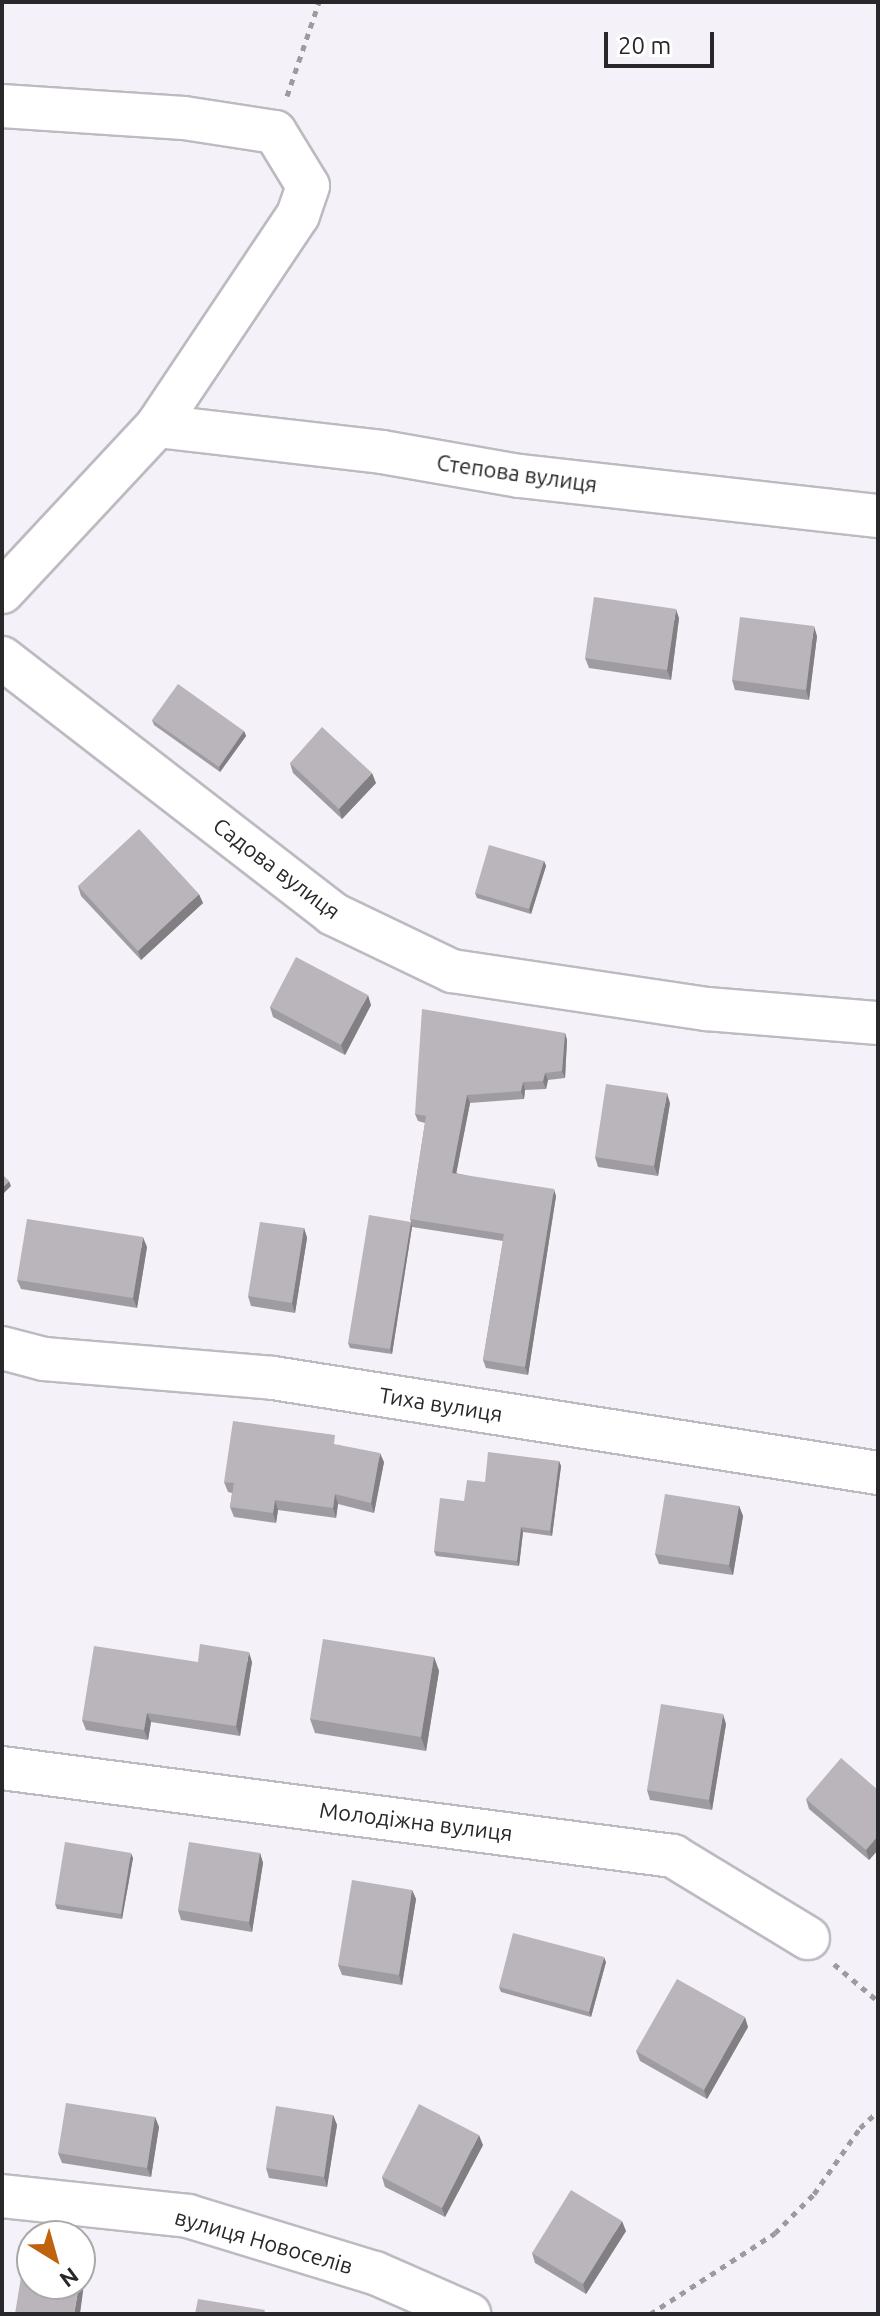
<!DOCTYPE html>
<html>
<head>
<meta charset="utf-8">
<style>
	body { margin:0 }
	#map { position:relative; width:880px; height:2316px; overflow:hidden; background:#f5f1f8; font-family:Ubuntu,sans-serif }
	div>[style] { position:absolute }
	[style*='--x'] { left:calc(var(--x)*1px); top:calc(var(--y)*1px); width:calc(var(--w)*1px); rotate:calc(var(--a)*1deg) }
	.path>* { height:5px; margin-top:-2.5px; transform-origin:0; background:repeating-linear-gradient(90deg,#9e9ba0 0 6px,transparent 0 12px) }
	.roads { filter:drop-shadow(2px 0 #bebac1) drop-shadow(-2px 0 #bebac1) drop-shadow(0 2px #bebac1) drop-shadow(0 -2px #bebac1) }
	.minor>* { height:42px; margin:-21px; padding:0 21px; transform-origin:21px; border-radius:21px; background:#fff }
	.wall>* { inset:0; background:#9f9ca1 }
	.shaded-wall>* { inset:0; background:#827f83 }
	.building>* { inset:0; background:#b9b5bb }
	span { translate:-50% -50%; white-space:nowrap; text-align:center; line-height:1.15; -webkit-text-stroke:6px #fff; paint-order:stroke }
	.street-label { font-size:22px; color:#282729 }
	.frame { position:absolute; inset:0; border:4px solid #282729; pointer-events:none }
	.north { position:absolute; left:16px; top:2220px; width:80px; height:80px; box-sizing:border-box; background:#fff; border:2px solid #a9a9a9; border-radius:50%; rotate:143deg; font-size:22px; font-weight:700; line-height:32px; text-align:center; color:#282729 }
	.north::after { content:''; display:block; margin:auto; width:28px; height:36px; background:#bf640c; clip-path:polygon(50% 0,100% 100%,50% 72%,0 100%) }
	.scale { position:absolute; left:604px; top:32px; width:110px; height:36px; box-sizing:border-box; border:4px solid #282729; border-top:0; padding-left:10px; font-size:24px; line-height:28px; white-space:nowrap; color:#282729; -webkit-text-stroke:6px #fff; paint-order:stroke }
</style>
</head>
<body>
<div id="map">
	<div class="path">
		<i style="--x:287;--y:96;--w:99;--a:-71.2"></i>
		<i style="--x:834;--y:1964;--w:57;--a:40.1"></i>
		<i style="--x:650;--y:2314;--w:149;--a:-32.9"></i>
		<i style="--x:775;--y:2233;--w:55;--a:-45"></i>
		<i style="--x:814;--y:2194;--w:80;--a:-55.1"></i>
		<i style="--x:860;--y:2128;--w:25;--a:-43"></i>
	</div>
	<div class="roads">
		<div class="minor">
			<i style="--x:2;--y:106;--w:182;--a:3.8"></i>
			<i style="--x:184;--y:118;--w:92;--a:8.7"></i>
			<i style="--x:275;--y:132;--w:63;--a:58.6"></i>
			<i style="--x:308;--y:186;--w:31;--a:109"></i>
			<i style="--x:298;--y:215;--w:254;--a:123.8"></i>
			<i style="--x:157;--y:426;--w:227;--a:133"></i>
			<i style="--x:157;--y:426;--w:226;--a:6.6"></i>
			<i style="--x:382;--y:452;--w:140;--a:9.9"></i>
			<i style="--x:520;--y:476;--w:360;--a:6.4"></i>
			<i style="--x:2;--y:658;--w:418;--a:37.7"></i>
			<i style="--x:333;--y:914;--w:132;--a:25.6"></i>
			<i style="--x:452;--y:971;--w:258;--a:8.5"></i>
			<i style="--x:707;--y:1009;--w:172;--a:4.7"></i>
			<i style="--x:2;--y:1348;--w:43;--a:14.7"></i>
			<i style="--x:44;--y:1359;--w:230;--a:4.7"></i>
			<i style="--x:273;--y:1378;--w:612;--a:8.92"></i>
			<i style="--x:2;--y:1768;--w:677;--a:7.47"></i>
			<i style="--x:673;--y:1856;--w:158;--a:31.3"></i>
			<i style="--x:2;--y:2196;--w:187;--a:6.1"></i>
			<i style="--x:188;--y:2216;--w:195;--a:17"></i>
			<i style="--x:375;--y:2273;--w:103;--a:23.6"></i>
		</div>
	</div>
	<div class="wall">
		<i style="clip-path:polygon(679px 618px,671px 680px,589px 668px,585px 658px)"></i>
		<i style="clip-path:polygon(817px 636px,809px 700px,735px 690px,732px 680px)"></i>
		<i style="clip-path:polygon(152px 720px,244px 731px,246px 736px,220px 772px,154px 725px)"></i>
		<i style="clip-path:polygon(290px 763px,376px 783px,342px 819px,293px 773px)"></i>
		<i style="clip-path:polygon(544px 861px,546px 866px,531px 914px,477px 898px,475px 893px)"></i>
		<i style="clip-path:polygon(78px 886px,203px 903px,141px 960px,81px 896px)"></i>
		<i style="clip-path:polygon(371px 1005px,345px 1055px,273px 1017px,270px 1007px)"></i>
		<i style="clip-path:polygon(565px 1033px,567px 1040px,565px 1078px,548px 1080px,546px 1089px,525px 1090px,524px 1099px,470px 1103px,456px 1173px,556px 1196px,528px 1375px,486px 1368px,483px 1360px,503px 1241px,412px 1227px,392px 1354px,350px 1348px,348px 1343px,411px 1222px,410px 1219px,425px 1123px,418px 1121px,415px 1114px)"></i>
		<i style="clip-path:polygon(670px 1103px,658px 1176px,598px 1167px,595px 1157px)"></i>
		<i style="clip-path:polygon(304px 1228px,307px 1238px,295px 1313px,251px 1306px,248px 1296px)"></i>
		<i style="clip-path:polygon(147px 1247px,137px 1308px,21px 1289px,17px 1280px)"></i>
		<i style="clip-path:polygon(339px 1445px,384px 1462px,374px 1513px,338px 1504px,336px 1518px,278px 1510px,276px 1523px,234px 1517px,230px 1507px,232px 1493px,228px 1492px,224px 1482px)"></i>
		<i style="clip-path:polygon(559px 1461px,561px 1466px,552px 1536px,523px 1532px,519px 1566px,436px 1556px,434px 1551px,485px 1482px)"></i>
		<i style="clip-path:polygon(739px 1506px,743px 1516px,733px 1575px,659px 1564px,655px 1554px)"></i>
		<i style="clip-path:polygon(434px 1657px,439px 1671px,426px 1751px,315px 1733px,310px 1719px)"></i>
		<i style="clip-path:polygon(198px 1662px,252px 1662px,240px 1736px,151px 1722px,148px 1740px,86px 1730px,82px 1720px)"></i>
		<i style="clip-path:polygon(726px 1724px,712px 1810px,650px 1800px,647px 1790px)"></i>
		<i style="clip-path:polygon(878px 1790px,878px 1850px,869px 1860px,809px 1809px,806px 1799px)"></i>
		<i style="clip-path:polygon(260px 1853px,263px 1863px,252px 1932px,181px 1920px,178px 1910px)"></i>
		<i style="clip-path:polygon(133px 1858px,122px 1919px,57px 1909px,55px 1904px)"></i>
		<i style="clip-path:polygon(412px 1890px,416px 1899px,402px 1985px,342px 1975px,338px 1965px)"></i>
		<i style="clip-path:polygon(606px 1962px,591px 2017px,501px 1992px,499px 1987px)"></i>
		<i style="clip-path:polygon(748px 2027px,707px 2099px,640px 2061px,636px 2051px)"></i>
		<i style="clip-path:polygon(333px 2115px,337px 2125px,327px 2187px,269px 2178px,266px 2168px)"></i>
		<i style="clip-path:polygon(155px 2117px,159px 2127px,151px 2177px,62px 2163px,58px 2153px)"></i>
		<i style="clip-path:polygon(483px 2145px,445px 2217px,385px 2187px,382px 2177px)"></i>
		<i style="clip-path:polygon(626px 2231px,586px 2294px,535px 2263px,532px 2253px)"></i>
	</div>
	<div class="shaded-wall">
		<i style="clip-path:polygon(676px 609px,679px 618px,671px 680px,667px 670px)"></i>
		<i style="clip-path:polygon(814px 626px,817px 636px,809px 700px,806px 690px)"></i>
		<i style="clip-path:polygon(244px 731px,246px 736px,220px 772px,219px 767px)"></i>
		<i style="clip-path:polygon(372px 773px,376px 783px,342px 819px,339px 809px)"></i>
		<i style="clip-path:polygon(544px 861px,546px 866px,531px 914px,529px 909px)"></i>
		<i style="clip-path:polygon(199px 894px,203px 903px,141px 960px,138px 951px)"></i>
		<i style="clip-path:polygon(368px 995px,371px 1005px,345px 1055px,341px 1045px)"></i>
		<i style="clip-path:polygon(565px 1033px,567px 1040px,565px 1078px,562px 1071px)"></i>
		<i style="clip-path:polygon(545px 1073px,548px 1080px,546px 1089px,543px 1081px)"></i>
		<i style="clip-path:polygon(523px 1082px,525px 1090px,524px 1099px,521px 1091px)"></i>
		<i style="clip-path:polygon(667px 1093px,670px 1103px,658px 1176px,654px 1166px)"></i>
		<i style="clip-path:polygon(467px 1095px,470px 1103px,455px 1180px,452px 1173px)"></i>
		<i style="clip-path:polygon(9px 1181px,11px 1186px,2px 1195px,2px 1188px)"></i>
		<i style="clip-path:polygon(554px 1189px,556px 1196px,528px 1375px,525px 1367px)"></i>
		<i style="clip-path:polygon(411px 1222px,412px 1227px,392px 1354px,390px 1349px)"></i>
		<i style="clip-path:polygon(304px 1228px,307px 1238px,295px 1313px,292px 1303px)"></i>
		<i style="clip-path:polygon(143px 1237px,147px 1247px,137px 1308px,133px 1298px)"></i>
		<i style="clip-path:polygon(380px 1453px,384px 1462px,374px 1513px,371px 1503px)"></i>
		<i style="clip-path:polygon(559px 1461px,561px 1466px,552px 1536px,550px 1531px)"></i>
		<i style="clip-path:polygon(335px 1494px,338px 1504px,336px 1518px,333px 1508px)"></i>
		<i style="clip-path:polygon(275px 1500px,278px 1510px,276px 1523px,273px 1513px)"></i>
		<i style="clip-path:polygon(739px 1506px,743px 1516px,733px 1575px,729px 1565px)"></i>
		<i style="clip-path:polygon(521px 1527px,523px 1532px,519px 1566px,517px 1561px)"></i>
		<i style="clip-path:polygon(249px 1652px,252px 1662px,240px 1736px,236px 1726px)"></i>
		<i style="clip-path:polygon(434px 1657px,439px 1671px,426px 1751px,421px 1737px)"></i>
		<i style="clip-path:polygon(147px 1713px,151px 1722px,148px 1740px,144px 1730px)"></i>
		<i style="clip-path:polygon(723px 1714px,726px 1724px,712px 1810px,709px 1800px)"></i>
		<i style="clip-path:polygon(878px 1836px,878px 1850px,869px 1860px,866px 1850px)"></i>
		<i style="clip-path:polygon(131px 1853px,133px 1858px,122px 1919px,121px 1914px)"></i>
		<i style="clip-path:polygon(260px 1853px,263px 1863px,252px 1932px,249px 1922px)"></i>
		<i style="clip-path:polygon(412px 1890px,416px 1899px,402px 1985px,399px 1975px)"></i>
		<i style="clip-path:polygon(604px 1957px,606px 1962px,591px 2017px,589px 2012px)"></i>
		<i style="clip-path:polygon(745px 2017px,748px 2027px,707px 2099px,704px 2090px)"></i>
		<i style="clip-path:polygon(333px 2115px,337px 2125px,327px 2187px,324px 2177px)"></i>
		<i style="clip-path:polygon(155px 2117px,159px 2127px,151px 2177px,147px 2168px)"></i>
		<i style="clip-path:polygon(479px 2135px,483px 2145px,445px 2217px,442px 2208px)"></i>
		<i style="clip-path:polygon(622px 2221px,626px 2231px,586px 2294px,583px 2284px)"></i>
		<i style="clip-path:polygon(81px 2274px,84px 2284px,80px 2314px,74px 2314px)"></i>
	</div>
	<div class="building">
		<i style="clip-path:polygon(594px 597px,676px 609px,667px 670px,585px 658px)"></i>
		<i style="clip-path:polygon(740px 617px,814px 626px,806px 690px,732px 680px)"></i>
		<i style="clip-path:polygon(178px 684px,244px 731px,219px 767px,152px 720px)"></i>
		<i style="clip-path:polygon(322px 727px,372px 773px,339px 809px,290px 763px)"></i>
		<i style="clip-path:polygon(139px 829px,199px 894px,138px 951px,78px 886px)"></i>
		<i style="clip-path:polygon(489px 845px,544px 861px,529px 909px,475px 893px)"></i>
		<i style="clip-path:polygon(296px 957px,368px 995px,341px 1045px,270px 1007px)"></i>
		<i style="clip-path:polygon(422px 1009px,565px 1033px,562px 1071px,545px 1073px,543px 1081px,523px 1082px,521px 1091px,467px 1095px,452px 1173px,554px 1189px,525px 1367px,483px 1360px,504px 1234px,410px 1219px,426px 1116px,415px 1114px)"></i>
		<i style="clip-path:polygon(606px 1084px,667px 1093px,654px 1166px,595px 1157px)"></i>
		<i style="clip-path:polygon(2px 1174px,9px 1181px,2px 1188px)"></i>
		<i style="clip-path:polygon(369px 1215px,411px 1222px,390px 1349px,348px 1343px)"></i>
		<i style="clip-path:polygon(27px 1219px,143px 1237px,133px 1298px,17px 1280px)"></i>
		<i style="clip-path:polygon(260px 1222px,304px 1228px,292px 1303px,248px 1296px)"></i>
		<i style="clip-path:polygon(233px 1421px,335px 1435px,334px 1444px,380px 1453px,371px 1503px,335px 1494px,333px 1508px,275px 1500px,273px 1513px,230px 1507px,234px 1483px,224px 1482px)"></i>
		<i style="clip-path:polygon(488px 1452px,559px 1461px,550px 1531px,521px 1527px,517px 1561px,434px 1551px,440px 1498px,464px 1501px,467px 1480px,485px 1482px)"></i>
		<i style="clip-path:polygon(665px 1494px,739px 1506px,729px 1565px,655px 1554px)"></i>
		<i style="clip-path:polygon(323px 1639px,434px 1657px,421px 1737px,310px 1719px)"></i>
		<i style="clip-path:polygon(200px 1644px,249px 1652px,236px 1726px,147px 1713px,144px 1730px,82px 1720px,94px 1646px,198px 1662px)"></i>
		<i style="clip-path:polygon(661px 1704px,723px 1714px,709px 1800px,647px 1790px)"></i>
		<i style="clip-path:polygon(841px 1758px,878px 1790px,878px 1836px,866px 1850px,806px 1799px)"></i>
		<i style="clip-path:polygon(65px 1842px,131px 1853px,121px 1914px,55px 1904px)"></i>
		<i style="clip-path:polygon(189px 1842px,260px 1853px,249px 1922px,178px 1910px)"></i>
		<i style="clip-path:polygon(352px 1880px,412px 1890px,399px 1975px,338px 1965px)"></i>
		<i style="clip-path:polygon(513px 1933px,604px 1957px,589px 2012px,499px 1987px)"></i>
		<i style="clip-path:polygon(677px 1979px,745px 2017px,704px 2090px,636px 2051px)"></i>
		<i style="clip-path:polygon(66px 2103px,155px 2117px,147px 2168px,58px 2153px)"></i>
		<i style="clip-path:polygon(419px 2104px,479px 2135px,442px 2208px,382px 2177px)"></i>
		<i style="clip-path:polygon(276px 2106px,333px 2115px,324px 2177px,266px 2168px)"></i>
		<i style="clip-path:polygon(571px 2190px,622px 2221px,583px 2284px,532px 2253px)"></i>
		<i style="clip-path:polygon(23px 2265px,32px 2266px,32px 2284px,79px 2284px,74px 2314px,15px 2314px)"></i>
		<i style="clip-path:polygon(198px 2299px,265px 2310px,264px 2314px,195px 2314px)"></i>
	</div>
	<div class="street-label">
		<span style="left:517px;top:473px;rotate:8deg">Степова вулиця</span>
		<span style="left:277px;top:868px;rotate:37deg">Садова вулиця</span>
		<span style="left:441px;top:1404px;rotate:9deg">Тиха вулиця</span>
		<span style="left:416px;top:1821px;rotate:7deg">Молодіжна вулиця</span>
		<span style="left:264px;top:2241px;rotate:16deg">вулиця Новоселів</span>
	</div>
	<div class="frame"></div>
	<div class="north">N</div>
	<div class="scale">20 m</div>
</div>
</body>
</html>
